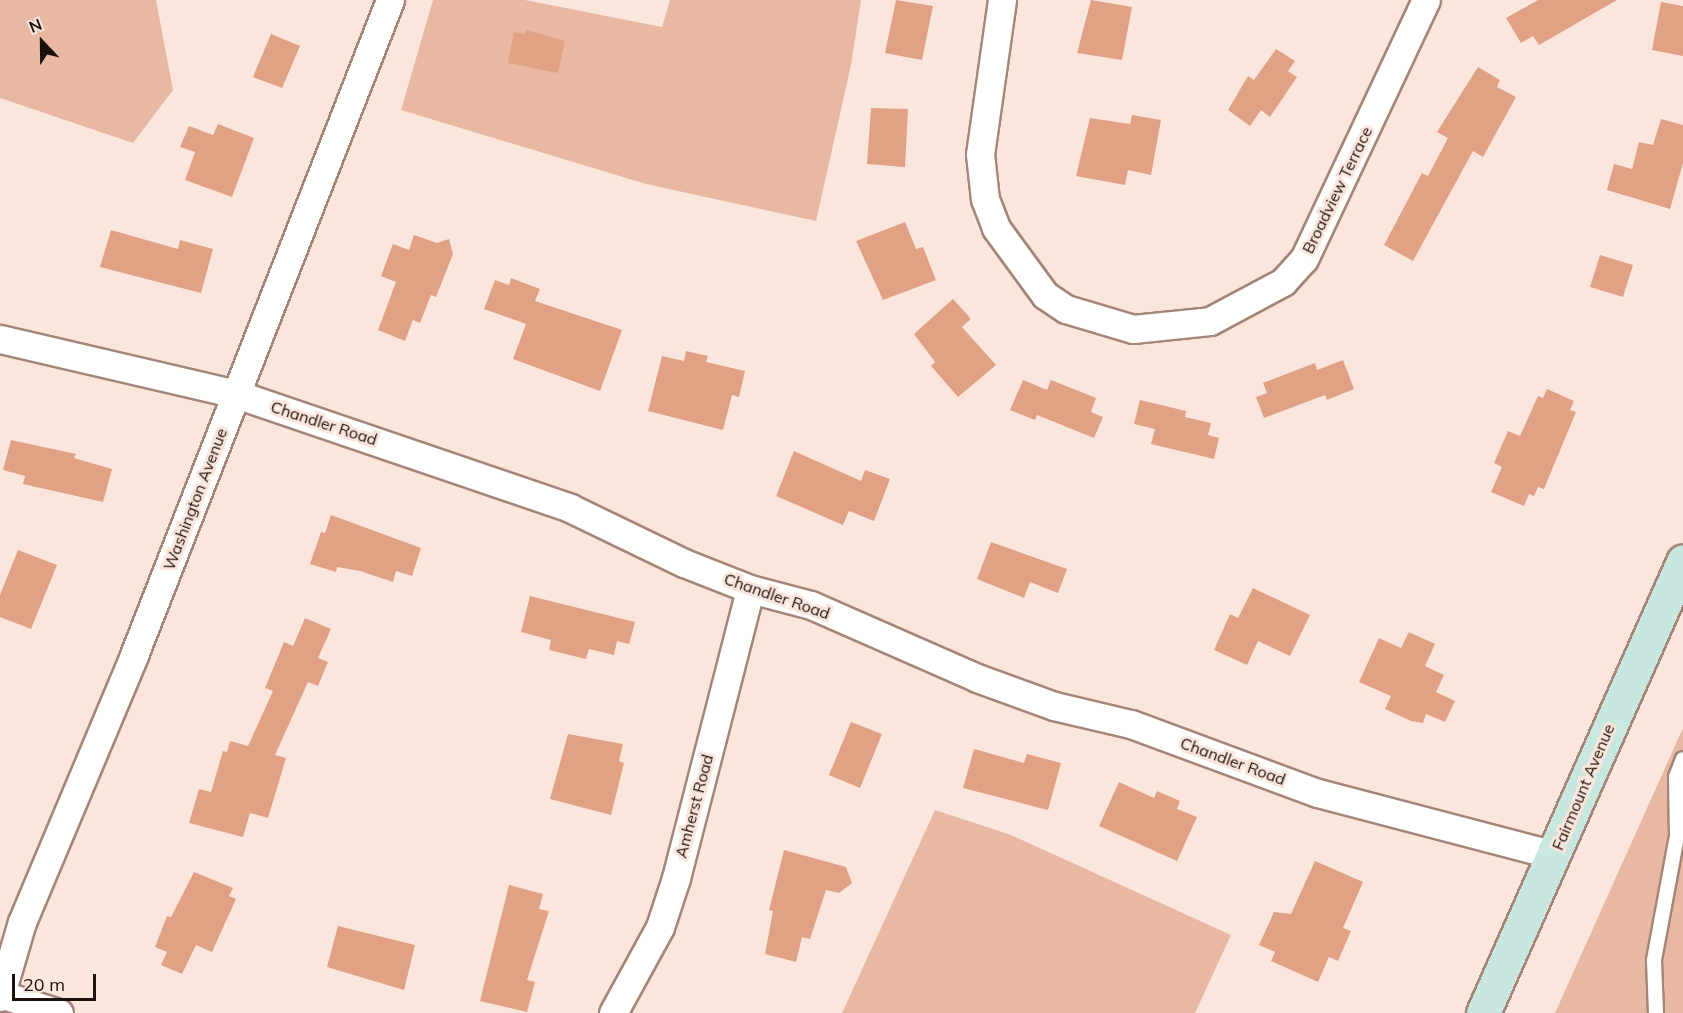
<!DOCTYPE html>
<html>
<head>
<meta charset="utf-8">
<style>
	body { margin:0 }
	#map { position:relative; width:1683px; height:1013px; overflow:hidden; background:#fbe6dd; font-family:Mulish,sans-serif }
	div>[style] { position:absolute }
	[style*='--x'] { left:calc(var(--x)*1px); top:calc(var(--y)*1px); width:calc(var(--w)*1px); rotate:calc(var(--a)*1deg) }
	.green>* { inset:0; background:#e9b8a2 }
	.building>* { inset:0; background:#e0a185 }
	.roads { filter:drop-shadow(2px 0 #a48578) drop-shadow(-2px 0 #a48578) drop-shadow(0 2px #a48578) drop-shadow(0 -2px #a48578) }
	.lane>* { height:14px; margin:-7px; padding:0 7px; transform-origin:7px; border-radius:7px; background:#fff }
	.street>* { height:27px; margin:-13.5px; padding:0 13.5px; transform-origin:13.5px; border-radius:13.5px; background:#fff }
	.secondary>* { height:33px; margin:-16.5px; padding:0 16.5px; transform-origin:16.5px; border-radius:16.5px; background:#c7e7e0 }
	span { translate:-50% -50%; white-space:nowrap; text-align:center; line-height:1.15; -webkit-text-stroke:6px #fbe6dd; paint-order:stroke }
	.street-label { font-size:16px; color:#1b100b }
	.north { position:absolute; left:12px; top:12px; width:60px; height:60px; -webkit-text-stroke:4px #fbe6dd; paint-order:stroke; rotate:338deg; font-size:16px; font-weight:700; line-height:24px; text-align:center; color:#1b100b }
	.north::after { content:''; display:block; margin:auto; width:21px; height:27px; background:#1b100b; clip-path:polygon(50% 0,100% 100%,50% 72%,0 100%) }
	.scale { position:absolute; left:12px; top:974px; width:84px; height:27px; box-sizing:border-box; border:3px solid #1b100b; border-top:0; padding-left:8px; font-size:18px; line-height:21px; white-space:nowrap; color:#1b100b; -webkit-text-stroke:4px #fbe6dd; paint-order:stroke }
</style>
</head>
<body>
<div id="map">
	<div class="green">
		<i style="clip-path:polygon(0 0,156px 0,173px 90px,133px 143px,0 98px)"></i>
		<i style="clip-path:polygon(433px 0,525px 0,662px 27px,670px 0,861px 0,851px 65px,816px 221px,646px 184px,401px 110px)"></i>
		<i style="clip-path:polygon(1683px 728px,1683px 1013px,1555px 1013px)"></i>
		<i style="clip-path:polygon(935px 810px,1011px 835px,1231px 935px,1195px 1013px,842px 1013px)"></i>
	</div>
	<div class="building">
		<i style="clip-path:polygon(896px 0,933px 6px,922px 60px,885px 53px)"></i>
		<i style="clip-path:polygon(1091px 0,1132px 7px,1122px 60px,1077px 53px)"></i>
		<i style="clip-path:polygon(1538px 0,1617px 0,1539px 45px,1533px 36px,1521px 43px,1506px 18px)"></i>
		<i style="clip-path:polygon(1661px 2px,1683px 6px,1683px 56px,1652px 50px)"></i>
		<i style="clip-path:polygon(526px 30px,565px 41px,558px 73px,508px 63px,514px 32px,525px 34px)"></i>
		<i style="clip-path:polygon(271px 34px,300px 46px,282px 88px,253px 77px)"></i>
		<i style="clip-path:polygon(1276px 49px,1295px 61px,1288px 71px,1297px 77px,1270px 117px,1261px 110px,1250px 126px,1228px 110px,1248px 76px,1254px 80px)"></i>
		<i style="clip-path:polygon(1478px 67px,1500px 80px,1497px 87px,1516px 97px,1483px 157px,1473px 151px,1413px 261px,1384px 245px,1422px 173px,1428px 176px,1448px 138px,1437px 132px)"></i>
		<i style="clip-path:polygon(871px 108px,908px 109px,905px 167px,867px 164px)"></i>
		<i style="clip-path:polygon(1132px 115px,1161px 120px,1151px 175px,1128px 170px,1125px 185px,1076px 176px,1090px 118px,1130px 124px)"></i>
		<i style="clip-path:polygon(1661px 119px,1683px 125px,1683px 163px,1670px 209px,1607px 190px,1614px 164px,1632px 169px,1639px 142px,1653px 145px)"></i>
		<i style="clip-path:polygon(218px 124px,254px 138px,232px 197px,185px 180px,195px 152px,180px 147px,189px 126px,213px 135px)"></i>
		<i style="clip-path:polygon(905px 222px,916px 249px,923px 247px,936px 280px,883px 300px,856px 241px)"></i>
		<i style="clip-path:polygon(111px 230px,178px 249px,180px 240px,213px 249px,201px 293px,100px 267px)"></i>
		<i style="clip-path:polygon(414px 235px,437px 243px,449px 239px,453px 254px,436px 297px,431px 295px,420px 323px,413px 320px,405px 341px,378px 330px,396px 282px,381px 276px,393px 244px,409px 250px)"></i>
		<i style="clip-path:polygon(1600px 255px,1633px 265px,1623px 297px,1590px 287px)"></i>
		<i style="clip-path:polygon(511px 278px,540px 289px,535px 301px,622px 330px,600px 391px,513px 359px,526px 324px,484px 309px,495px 280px,509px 285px)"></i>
		<i style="clip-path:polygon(953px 299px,971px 319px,962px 327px,996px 365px,958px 397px,931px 366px,935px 362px,914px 334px)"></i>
		<i style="clip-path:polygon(686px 351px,708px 356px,706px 362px,745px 371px,739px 397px,732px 395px,723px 430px,648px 411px,662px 356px,684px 361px)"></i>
		<i style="clip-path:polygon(1343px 360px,1354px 389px,1327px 400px,1325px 395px,1264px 418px,1256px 397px,1267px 393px,1263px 383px,1315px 363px,1317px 370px)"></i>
		<i style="clip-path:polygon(1023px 380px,1047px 390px,1051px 380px,1096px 398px,1091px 412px,1103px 417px,1094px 438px,1037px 415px,1035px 420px,1010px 410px)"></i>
		<i style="clip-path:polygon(1547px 389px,1574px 401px,1570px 410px,1576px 412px,1544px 489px,1538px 487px,1534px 496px,1529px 494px,1524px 506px,1491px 492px,1502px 467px,1494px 463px,1508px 431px,1520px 436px,1538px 396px,1543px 398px)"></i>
		<i style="clip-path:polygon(1140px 400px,1186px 411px,1185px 417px,1211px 423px,1208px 435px,1219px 438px,1214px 459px,1151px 444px,1155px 429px,1134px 424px)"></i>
		<i style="clip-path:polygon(11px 440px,76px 454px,74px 458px,112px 469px,103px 502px,23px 484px,25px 476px,3px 470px)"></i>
		<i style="clip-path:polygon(794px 451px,861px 481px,865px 470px,890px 479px,874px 521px,849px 511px,843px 525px,776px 496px)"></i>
		<i style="clip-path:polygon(331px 515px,421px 548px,412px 576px,396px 571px,393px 582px,360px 571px,337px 567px,336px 572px,310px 564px,321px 532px,325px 533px)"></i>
		<i style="clip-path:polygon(991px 542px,1067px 569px,1058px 593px,1030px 582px,1024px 598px,977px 579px)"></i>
		<i style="clip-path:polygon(18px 550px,57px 565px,31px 629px,0 617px,0 595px)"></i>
		<i style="clip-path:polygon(1253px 588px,1310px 615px,1290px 656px,1258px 641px,1247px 665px,1214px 650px,1230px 614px,1238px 618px)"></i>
		<i style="clip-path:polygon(530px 596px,635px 622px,629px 644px,617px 641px,614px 655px,589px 649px,586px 659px,549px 650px,551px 640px,521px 632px)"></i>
		<i style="clip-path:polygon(305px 618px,331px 629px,318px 658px,328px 662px,318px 686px,308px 682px,275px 755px,286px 758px,268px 818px,250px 813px,243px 837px,189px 823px,199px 789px,211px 792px,223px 751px,227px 752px,230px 741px,248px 746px,273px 691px,265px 688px,284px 642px,293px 646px)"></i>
		<i style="clip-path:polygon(1409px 632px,1435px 644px,1425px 666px,1444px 675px,1436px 692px,1455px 701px,1445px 722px,1426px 714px,1423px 723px,1411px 721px,1385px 709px,1391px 696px,1359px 682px,1379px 638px,1401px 648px)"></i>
		<i style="clip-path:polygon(851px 722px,882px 734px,860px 788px,829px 775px)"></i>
		<i style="clip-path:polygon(568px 734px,623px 744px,619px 761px,624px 763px,611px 815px,550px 799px)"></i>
		<i style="clip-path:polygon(974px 749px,1024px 763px,1027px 754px,1061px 763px,1048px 810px,963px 788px)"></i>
		<i style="clip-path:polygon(1119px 782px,1154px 798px,1157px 791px,1180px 801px,1177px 809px,1197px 817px,1177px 861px,1099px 826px)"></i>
		<i style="clip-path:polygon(784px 850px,846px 867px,852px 883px,839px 893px,826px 890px,810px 939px,802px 937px,796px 962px,765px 954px,773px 911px,769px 910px)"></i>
		<i style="clip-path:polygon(1315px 861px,1363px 882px,1343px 928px,1351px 931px,1338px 961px,1329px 957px,1318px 982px,1271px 961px,1275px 952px,1259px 945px,1274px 912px,1291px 914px)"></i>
		<i style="clip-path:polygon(194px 872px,233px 888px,229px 896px,236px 899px,212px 952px,196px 945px,182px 974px,161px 965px,167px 952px,155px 947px,167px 916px,171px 917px)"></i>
		<i style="clip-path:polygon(509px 885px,543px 894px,539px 909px,549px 911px,527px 980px,535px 982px,527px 1012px,480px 1001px)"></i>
		<i style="clip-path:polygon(338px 926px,415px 945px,404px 990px,327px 967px)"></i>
	</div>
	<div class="roads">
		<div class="lane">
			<i style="--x:1656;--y:1013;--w:53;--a:-92.2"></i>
			<i style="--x:1654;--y:960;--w:126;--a:-79.5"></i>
			<i style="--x:1677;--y:836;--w:59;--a:-91"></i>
			<i style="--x:1676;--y:777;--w:19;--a:-69"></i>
		</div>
		<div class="street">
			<i style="--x:1002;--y:0;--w:156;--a:98.1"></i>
			<i style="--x:980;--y:154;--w:45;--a:83.7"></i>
			<i style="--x:985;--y:199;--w:31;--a:69"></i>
			<i style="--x:996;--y:228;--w:83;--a:53.8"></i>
			<i style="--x:1045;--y:295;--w:25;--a:34"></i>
			<i style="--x:1066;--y:309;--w:70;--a:16.6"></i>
			<i style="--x:1133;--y:329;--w:77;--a:-5.9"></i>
			<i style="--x:1210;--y:321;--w:83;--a:-28.1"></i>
			<i style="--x:1283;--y:282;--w:31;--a:-48"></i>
			<i style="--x:1304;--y:259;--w:286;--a:-64.8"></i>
			<i style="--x:0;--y:339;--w:242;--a:13.1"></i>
			<i style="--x:236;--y:394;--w:353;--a:18.8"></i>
			<i style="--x:570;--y:508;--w:127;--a:25.8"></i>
			<i style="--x:684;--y:563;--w:71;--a:21.5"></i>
			<i style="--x:750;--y:589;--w:63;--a:14.7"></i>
			<i style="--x:811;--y:605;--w:181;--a:23.7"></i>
			<i style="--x:977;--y:678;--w:82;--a:20"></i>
			<i style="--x:1054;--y:706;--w:79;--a:13.2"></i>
			<i style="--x:1131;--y:724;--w:199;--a:20.3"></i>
			<i style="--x:1318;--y:793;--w:245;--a:14.7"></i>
			<i style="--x:0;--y:994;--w:62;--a:17.9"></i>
			<i style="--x:0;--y:997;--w:78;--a:-73.7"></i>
			<i style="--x:22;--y:922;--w:290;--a:-67.2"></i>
			<i style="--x:134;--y:655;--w:703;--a:-68.65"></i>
			<i style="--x:613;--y:1013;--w:98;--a:-61.3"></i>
			<i style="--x:660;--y:927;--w:52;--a:-71.9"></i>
			<i style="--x:676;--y:878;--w:298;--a:-75.6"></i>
		</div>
		<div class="secondary">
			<i style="--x:1483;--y:1013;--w:494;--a:-66.1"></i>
		</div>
	</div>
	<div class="street-label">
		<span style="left:1337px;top:190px;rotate:-64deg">Broadview Terrace</span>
		<span style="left:324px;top:423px;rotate:18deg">Chandler Road</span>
		<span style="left:195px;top:499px;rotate:-69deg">Washington Avenue</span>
		<span style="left:777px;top:596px;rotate:19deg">Chandler Road</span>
		<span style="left:1233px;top:761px;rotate:20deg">Chandler Road</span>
		<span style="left:1583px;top:787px;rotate:-67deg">Fairmount Avenue</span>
		<span style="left:694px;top:806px;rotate:-75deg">Amherst Road</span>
	</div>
	<div class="north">N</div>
	<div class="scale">20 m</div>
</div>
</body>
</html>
